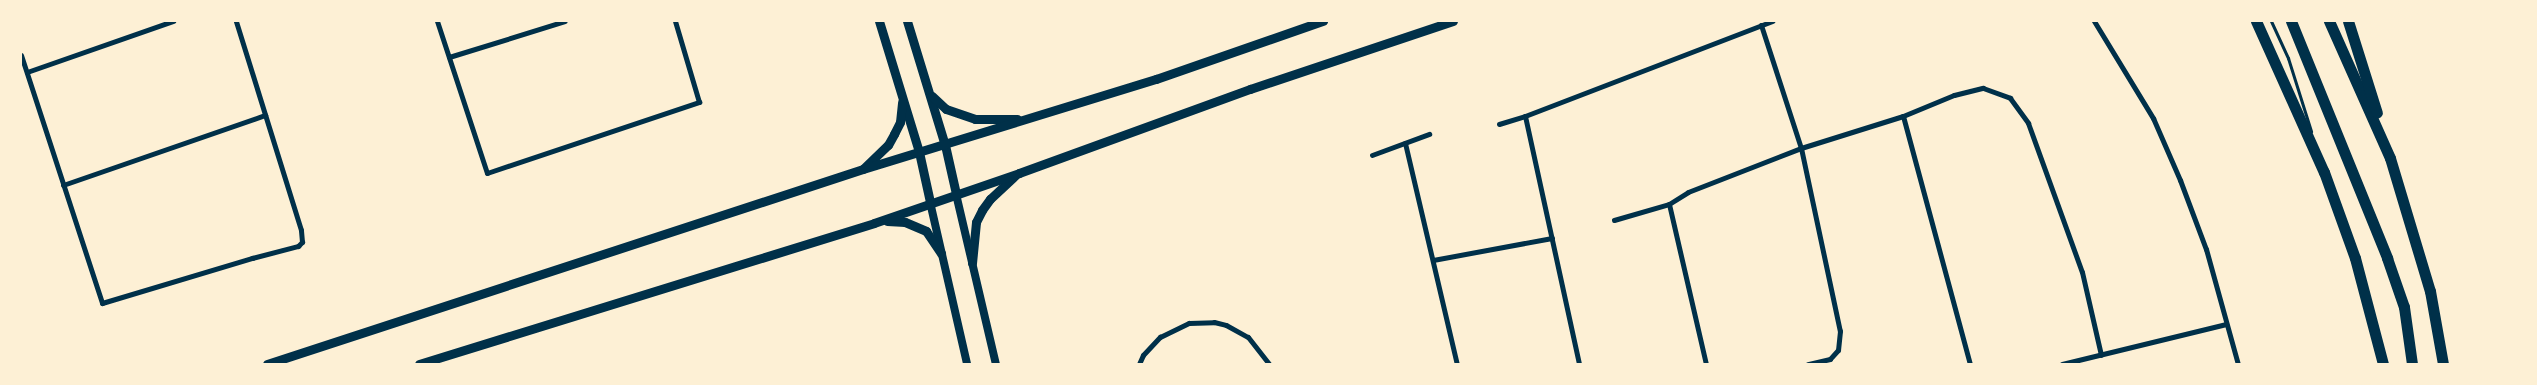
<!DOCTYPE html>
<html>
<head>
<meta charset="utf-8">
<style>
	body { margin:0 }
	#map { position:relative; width:2537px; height:385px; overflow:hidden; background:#fdf0d5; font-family:Jost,sans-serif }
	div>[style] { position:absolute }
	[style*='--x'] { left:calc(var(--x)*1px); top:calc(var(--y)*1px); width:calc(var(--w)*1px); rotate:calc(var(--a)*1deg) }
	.service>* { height:3px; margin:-1.5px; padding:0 1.5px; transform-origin:1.5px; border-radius:1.5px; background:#003049 }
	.minor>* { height:5px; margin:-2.5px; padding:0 2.5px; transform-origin:2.5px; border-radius:2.5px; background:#003049 }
	.tertiary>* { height:8px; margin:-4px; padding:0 4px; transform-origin:4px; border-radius:4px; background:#003049 }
	.secondary>* { height:9px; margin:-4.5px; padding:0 4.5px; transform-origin:4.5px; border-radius:4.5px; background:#003049 }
	.motorway>* { height:11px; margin:-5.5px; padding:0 5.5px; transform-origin:5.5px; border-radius:5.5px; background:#003049 }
	span { translate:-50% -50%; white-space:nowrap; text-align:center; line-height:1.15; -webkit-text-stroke:5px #fdf0d5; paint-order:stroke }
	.frame { position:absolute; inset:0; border:22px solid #fdf0d5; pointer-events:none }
</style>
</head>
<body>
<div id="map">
	<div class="service">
		<i style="--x:2271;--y:21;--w:41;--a:65.3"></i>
		<i style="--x:2288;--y:58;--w:77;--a:72.5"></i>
	</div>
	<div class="minor">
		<i style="--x:437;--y:21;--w:160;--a:71.8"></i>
		<i style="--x:487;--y:173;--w:224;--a:-18.5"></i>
		<i style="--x:699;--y:102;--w:84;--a:-106.5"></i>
		<i style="--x:2094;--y:21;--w:114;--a:58.7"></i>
		<i style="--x:2153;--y:118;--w:68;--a:66.5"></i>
		<i style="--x:2180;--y:180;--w:74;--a:69.4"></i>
		<i style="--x:2206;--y:249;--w:119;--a:74.5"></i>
		<i style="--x:1761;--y:25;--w:129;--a:72"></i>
		<i style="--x:1801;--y:148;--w:187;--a:78"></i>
		<i style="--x:1840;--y:331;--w:19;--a:96"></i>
		<i style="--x:1838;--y:350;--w:12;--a:132"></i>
		<i style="--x:1830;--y:359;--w:23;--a:167"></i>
		<i style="--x:21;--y:55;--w:261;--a:71.9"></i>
		<i style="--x:102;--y:303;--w:157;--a:-16.7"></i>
		<i style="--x:252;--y:258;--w:48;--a:-14.6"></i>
		<i style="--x:298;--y:246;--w:6;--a:-45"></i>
		<i style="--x:302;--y:242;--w:12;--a:-95"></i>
		<i style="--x:301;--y:230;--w:219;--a:-107.3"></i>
		<i style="--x:449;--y:57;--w:121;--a:-17.2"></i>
		<i style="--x:27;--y:72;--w:155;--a:-19.3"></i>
		<i style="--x:1525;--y:116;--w:254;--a:77.7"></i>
		<i style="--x:1903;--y:116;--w:257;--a:74.9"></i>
		<i style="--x:1499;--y:124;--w:27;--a:-17"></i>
		<i style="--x:1525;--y:116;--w:265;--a:-21"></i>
		<i style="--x:1405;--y:143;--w:227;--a:76.8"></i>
		<i style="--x:1372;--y:155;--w:61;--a:-20.2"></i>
		<i style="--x:63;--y:185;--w:214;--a:-19.1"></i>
		<i style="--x:1669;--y:204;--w:164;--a:77"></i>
		<i style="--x:1614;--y:220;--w:57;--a:-16.2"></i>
		<i style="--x:1669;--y:204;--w:22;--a:-32"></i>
		<i style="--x:1688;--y:192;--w:121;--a:-21.3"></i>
		<i style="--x:1801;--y:148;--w:107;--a:-17.4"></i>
		<i style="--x:1903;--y:116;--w:55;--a:-22.4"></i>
		<i style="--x:1954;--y:95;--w:30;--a:-14"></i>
		<i style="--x:1983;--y:88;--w:29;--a:20"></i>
		<i style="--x:2010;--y:98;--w:31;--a:54"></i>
		<i style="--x:2028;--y:123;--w:158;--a:70.1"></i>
		<i style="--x:2082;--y:272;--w:85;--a:77.1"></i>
		<i style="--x:1433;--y:260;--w:121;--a:-10.5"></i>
		<i style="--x:1139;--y:364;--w:10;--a:-66"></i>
		<i style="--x:1143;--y:355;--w:25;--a:-47"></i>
		<i style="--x:1160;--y:337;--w:32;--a:-26"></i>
		<i style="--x:1189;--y:323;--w:25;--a:-2"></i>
		<i style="--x:1214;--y:322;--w:12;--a:14"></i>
		<i style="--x:1226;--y:325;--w:25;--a:29"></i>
		<i style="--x:1248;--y:337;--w:34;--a:52"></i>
		<i style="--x:2062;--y:364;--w:169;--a:-13.7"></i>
	</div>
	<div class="tertiary">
		<i style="--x:956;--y:194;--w:175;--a:76.8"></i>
		<i style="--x:930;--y:202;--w:166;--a:77.1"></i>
	</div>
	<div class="secondary">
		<i style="--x:879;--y:21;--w:137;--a:73"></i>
		<i style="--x:919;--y:152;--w:51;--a:77.6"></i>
		<i style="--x:907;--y:21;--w:130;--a:73"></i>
		<i style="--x:945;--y:145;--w:50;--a:77.3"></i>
		<i style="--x:932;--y:96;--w:19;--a:43"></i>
		<i style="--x:946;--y:109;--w:31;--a:19"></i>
		<i style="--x:975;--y:119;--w:42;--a:0"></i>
		<i style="--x:864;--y:168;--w:33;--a:-44"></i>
		<i style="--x:888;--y:145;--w:13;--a:-61"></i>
		<i style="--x:894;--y:134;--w:13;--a:-63"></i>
		<i style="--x:900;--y:122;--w:20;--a:-84"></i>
		<i style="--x:887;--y:221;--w:18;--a:3"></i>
		<i style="--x:905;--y:222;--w:23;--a:23"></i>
		<i style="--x:926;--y:231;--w:27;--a:56"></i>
		<i style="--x:972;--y:263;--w:41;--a:-84.4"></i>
		<i style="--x:976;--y:222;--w:13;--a:-63"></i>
		<i style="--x:982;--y:210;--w:14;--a:-54"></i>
		<i style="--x:990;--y:199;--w:34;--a:-43"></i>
		<i style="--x:267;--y:364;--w:627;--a:-18.12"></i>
		<i style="--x:863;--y:169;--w:307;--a:-17.1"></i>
		<i style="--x:1156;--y:79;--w:177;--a:-19.2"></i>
		<i style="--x:419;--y:364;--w:476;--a:-17.2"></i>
		<i style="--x:874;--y:223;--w:153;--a:-19"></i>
		<i style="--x:1019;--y:173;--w:246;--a:-20"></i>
		<i style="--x:1250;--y:89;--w:214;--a:-18.5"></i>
	</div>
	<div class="motorway">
		<i style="--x:2256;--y:21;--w:166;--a:65.8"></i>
		<i style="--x:2324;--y:172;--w:91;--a:70.2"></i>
		<i style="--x:2355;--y:258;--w:110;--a:75.2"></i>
		<i style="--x:2291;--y:21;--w:256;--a:67.9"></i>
		<i style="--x:2387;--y:258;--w:52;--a:70.9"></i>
		<i style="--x:2404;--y:307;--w:58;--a:82"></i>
		<i style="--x:2329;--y:21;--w:150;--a:66"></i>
		<i style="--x:2390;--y:158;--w:139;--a:73.3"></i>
		<i style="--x:2430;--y:291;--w:74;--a:79.9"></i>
		<i style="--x:2348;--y:21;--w:96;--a:72.5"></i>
	</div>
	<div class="frame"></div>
</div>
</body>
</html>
